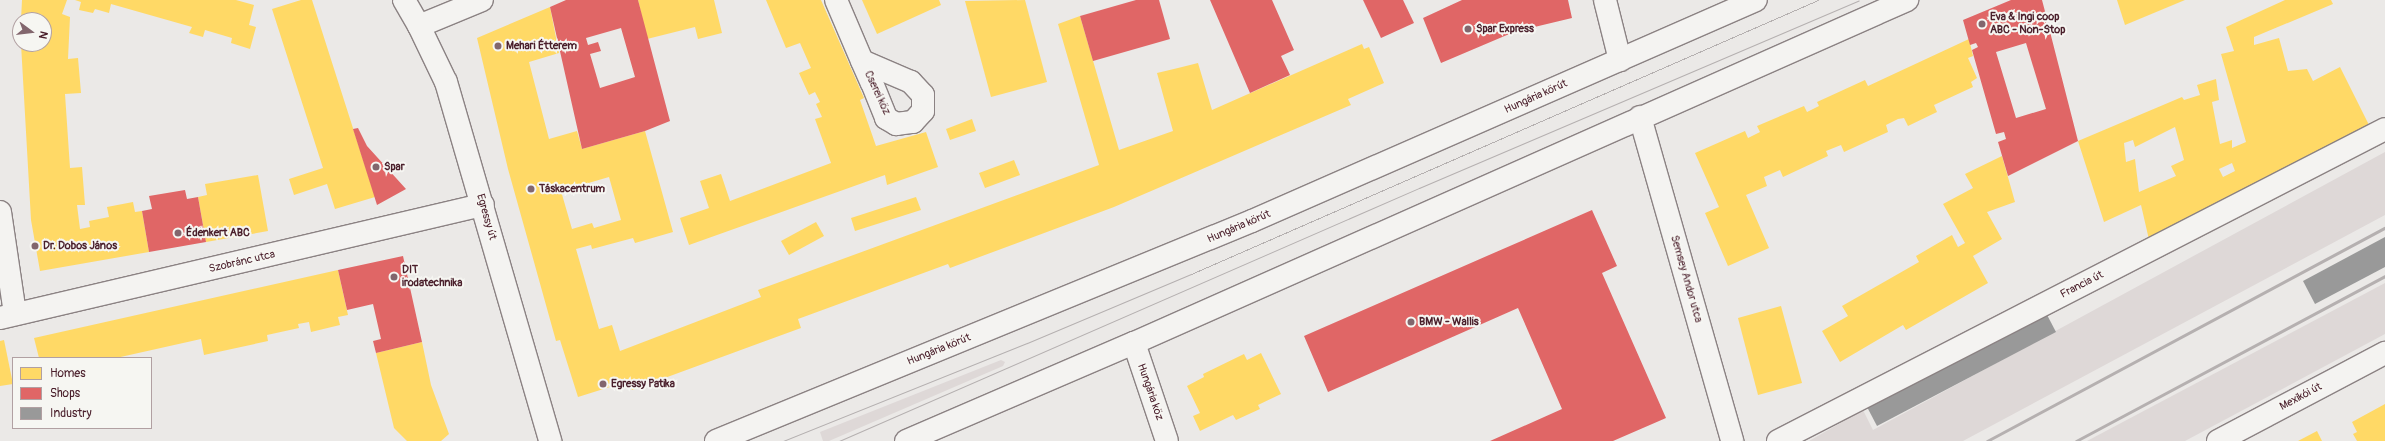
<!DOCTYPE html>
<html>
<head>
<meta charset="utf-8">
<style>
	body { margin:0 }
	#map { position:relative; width:2385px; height:441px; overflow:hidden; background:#ebe9e7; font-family:Pangolin,sans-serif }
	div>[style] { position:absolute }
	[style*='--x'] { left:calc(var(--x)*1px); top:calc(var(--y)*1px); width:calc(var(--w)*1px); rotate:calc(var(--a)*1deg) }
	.green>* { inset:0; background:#ded8d7 }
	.homes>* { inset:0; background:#ffd966 }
	.shops>* { inset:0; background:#e06666 }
	.industry>* { inset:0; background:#999 }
	.roads { filter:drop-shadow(1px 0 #8b8283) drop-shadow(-1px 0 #8b8283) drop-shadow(0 1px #8b8283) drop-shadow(0 -1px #8b8283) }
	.minor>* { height:22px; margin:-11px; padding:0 11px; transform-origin:11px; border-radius:11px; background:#f4f3f1 }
	.tertiary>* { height:22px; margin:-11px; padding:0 11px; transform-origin:11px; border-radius:11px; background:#f4f3f1 }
	.primary>* { height:22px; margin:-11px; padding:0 11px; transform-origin:11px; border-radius:11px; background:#f4f3f1 }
	.tram>* { height:1px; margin:-0.5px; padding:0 0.5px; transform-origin:0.5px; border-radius:0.5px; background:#b5b0b0 }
	.rail>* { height:3px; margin:-1.5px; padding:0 1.5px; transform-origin:1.5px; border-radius:1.5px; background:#b5b0b0 }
	.dots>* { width:11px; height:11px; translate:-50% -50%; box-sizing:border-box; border:2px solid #f6f6f2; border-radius:50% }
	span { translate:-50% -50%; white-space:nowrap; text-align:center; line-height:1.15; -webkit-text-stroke:4px #f6f6f2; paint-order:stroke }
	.poi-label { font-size:11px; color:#4a1f2b; font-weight:700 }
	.left { translate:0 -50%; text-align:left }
	.street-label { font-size:11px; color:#4a1f2b }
	.legend { position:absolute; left:12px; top:357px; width:140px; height:72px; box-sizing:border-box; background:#f6f6f2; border:1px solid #b1a0a2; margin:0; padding:5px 7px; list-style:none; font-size:12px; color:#4a1f2b }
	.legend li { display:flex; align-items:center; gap:8px; height:20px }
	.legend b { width:20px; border:1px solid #b1a0a2 }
	.north { position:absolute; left:12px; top:12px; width:40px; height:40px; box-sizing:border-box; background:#f6f6f2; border:1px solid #b1a0a2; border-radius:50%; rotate:105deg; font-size:11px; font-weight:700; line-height:16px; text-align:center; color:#4a1f2b }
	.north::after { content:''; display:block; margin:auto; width:14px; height:18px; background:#82666d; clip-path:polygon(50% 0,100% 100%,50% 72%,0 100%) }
</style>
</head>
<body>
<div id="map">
	<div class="green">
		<i style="clip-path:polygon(2385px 152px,2385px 215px,1963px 441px,1809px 441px,1863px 410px,1873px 430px)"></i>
		<i style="clip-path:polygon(2385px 283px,2385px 334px,2185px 441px,2087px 441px)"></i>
		<i style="clip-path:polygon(1001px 360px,1005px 362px,1003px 366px,829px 441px,823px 441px,820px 432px)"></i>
	</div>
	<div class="homes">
		<i style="clip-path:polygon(22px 0,67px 0,62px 14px,70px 17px,68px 59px,78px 58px,81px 93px,65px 94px,70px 168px,82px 167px,85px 205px,77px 205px,80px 229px,90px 227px,89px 221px,109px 217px,107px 207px,133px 202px,135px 212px,142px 211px,149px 252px,40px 271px,31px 220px,21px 44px,44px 44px,44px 20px,21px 20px)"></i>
		<i style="clip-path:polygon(75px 0,236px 0,254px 5px,249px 25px,256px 27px,250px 49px,231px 43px,232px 38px,205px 30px,203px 37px,189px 33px,192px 27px,111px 4px,109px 13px,95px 9px,93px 13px,79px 10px,81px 2px)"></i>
		<i style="clip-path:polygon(301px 0,312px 0,375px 197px,335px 209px,327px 184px,294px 195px,289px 179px,323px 168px,272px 9px)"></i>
		<i style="clip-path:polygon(638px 0,714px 0,722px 33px,698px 39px,695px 27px,647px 39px)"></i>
		<i style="clip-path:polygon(766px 0,821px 0,864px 98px,860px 100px,876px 146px,926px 132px,938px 167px,887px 185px,885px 175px,689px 245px,680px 218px,709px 208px,700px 181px,721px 174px,730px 201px,831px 163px,815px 119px,822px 117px,816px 104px,820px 102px,815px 92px,809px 95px,799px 73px,811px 68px,800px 43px,786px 48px)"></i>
		<i style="clip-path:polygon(862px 0,939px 0,941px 5px,877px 34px)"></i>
		<i style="clip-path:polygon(1025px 0,1047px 82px,991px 97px,965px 1px)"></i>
		<i style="clip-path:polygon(2117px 0,2185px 0,2125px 25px)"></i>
		<i style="clip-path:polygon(evenodd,2285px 0,2331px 0,2333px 4px,2254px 37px,2254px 45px,2279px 38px,2288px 71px,2307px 69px,2313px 81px,2340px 67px,2369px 125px,2150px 244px,2141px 205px,2104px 222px,2078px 141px,2182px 97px,2184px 100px,2200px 95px,2197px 85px,2216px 79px,2219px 100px,2212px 102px,2220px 144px,2232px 140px,2232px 148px,2246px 142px,2221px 54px,2234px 51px,2226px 27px,2285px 0,2175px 127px,2184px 160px,2171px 166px,2176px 176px,2139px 192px,2135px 159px,2126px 162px,2124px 143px,2133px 140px,2135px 147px,2175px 127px,2285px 0,2232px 163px,2235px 171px,2223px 177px,2219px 169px,2232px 163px)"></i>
		<i style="clip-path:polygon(evenodd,550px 7px,559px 53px,529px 62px,549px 139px,577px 131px,582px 149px,645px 131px,673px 232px,635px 243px,633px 238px,592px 249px,591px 245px,576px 249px,599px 329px,612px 325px,620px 351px,761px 297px,758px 290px,1099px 165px,1058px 24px,1080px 16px,1119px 150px,1173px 131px,1157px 73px,1178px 68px,1198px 63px,1212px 110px,1362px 44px,1364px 49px,1369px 47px,1384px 83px,1348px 99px,1351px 105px,1114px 207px,950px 268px,948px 264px,798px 319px,801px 328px,632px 390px,629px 381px,578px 397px,560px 340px,556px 341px,534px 262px,508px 169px,477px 38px,550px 7px,609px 177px,621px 220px,594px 228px,592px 223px,572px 229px,561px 191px,609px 177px)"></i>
		<i style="clip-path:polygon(1969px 39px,1973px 56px,1968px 58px,1977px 78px,1971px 82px,1973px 87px,1934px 105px,1937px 112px,1908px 126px,1904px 118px,1898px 119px,1886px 125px,1888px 132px,1844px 152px,1841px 145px,1826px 151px,1828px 156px,1783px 177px,1780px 170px,1764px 177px,1767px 186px,1746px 195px,1769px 248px,1728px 266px,1705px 213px,1719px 207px,1695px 153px,1745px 131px,1748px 138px,1760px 132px,1757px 126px,1804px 106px,1807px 112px,1819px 106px,1817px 102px,1865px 80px,1868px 86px)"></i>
		<i style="clip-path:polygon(972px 119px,976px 131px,950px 140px,946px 129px)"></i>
		<i style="clip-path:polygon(2002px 156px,2015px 202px,1987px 212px,2002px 239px,1973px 256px,1988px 283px,1906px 330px,1903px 325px,1840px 362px,1822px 331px,1848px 316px,1842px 306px,1919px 262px,1916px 256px,1952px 235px,1958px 247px,1965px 243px,1943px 204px,1973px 188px,1965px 174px)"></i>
		<i style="clip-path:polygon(1014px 160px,1020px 175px,985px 188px,979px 173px)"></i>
		<i style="clip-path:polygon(258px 175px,268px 231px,206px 242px,198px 197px,207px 195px,205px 184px)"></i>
		<i style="clip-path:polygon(916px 197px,921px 210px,855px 231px,851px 218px)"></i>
		<i style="clip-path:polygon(816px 222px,824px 236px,789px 255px,781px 241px)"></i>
		<i style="clip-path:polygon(338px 270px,348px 315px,338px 317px,340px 325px,311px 332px,309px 322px,298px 324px,299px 328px,267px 335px,268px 341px,204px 355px,201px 339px,116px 358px,39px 358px,34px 338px)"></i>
		<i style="clip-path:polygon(1781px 306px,1802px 383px,1758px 395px,1738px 318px)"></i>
		<i style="clip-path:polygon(4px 340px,13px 384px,0 386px,0 341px)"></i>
		<i style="clip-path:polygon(422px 342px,431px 385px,449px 434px,441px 441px,407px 441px,394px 428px,376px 353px)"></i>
		<i style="clip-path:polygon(1261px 353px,1281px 394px,1258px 405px,1260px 409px,1236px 420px,1233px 415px,1200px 431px,1193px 416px,1200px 413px,1187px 386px,1204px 377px,1203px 374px,1244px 354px,1247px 360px)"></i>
		<i style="clip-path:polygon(2385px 404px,2385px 441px,2357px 441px,2353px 434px,2357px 432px,2352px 422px)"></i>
		<i style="clip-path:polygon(2317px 431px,2322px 441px,2298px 441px)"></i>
	</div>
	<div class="shops">
		<i style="clip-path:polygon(evenodd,566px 0,638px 0,670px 121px,645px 131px,582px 149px,550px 7px,566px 0,621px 28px,635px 77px,600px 88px,590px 54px,601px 51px,598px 42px,588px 45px,586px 38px,621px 28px)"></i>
		<i style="clip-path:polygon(1136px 0,1159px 0,1170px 39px,1093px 61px,1080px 16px)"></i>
		<i style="clip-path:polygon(1210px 0,1272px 0,1294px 50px,1281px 56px,1290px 75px,1250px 93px)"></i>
		<i style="clip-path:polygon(1363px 0,1403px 0,1414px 23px,1381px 38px)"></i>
		<i style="clip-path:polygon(1462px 0,1568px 0,1572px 18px,1514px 32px,1441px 63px,1423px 18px)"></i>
		<i style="clip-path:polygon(evenodd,2011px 0,2042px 0,2047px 19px,2046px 25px,2048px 24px,2078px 141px,2008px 176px,1998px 142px,2006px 139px,2004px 132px,1996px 134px,1972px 50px,1978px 47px,1976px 43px,1970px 45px,1963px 20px,2011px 0,2026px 43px,2046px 109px,2016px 118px,1996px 52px,2026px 43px)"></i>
		<i style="clip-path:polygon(358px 128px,367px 146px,406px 189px,377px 205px,353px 129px)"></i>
		<i style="clip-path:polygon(185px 190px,187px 199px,198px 197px,206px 242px,149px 252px,142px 211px,152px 209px,149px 196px)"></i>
		<i style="clip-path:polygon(1592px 210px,1617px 266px,1602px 273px,1666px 418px,1613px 441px,1490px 441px,1562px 409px,1518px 308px,1328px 392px,1304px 336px)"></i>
		<i style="clip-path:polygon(403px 256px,422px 342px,376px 353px,373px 341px,381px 339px,373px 304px,347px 310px,338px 270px)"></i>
	</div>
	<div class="industry">
		<i style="clip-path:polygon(2385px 237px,2385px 267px,2315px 304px,2303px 281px)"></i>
		<i style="clip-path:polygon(2045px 311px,2056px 332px,1877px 426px,1866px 405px)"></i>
	</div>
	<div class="roads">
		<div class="minor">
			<i style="--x:836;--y:0;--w:66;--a:66.9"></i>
			<i style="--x:862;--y:61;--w:24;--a:66"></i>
			<i style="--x:872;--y:83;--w:38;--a:68"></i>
			<i style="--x:886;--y:118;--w:12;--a:31"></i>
			<i style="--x:896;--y:124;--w:17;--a:-7"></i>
			<i style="--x:913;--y:122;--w:15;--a:-48"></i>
			<i style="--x:923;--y:111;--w:16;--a:-90"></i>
			<i style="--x:923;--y:95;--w:18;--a:-133"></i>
			<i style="--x:911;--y:82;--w:53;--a:-156.8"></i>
			<i style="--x:1605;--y:0;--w:62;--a:76"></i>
			<i style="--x:419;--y:26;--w:68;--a:-22.4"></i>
			<i style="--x:1640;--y:117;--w:337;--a:74.1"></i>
			<i style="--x:0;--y:212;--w:103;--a:81.6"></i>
			<i style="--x:0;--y:318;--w:496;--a:-13.2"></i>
			<i style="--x:1134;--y:343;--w:103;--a:71.4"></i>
			<i style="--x:1778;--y:441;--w:682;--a:-27.2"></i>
			<i style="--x:2218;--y:441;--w:189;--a:-27.8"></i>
		</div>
		<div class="tertiary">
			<i style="--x:404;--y:0;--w:30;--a:60"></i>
			<i style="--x:419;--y:26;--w:62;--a:64.3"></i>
			<i style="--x:446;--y:82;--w:374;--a:73.8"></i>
		</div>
		<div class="primary">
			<i style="--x:716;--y:441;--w:579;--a:-22.32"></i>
			<i style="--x:1252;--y:221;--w:550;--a:-23.68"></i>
			<i style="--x:906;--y:441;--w:248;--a:-23.3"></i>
			<i style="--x:1134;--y:343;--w:846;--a:-23.93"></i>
		</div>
	</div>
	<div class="tram">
		<i style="--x:783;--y:441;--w:263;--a:-21.9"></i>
		<i style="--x:1027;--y:343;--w:178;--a:-22.8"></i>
		<i style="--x:1191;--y:274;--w:684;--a:-23.61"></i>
		<i style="--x:839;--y:441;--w:633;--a:-23.57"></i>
		<i style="--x:1419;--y:188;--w:478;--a:-23.1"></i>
	</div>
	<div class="rail">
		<i style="--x:1987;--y:441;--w:451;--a:-28.2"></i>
		<i style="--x:2076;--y:441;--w:350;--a:-28.1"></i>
	</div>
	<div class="dots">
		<i style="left:1982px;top:24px;background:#82666d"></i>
		<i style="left:1468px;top:29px;background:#82666d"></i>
		<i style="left:498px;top:46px;background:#82666d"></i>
		<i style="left:376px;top:167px;background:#82666d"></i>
		<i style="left:531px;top:189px;background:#82666d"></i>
		<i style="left:178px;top:233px;background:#82666d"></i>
		<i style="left:35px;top:246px;background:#82666d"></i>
		<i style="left:394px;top:277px;background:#82666d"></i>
		<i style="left:1411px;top:322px;background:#82666d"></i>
		<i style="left:603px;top:384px;background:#82666d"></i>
	</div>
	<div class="poi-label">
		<span class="left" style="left:1990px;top:24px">Eva &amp; Ingi coop<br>ABC - Non-Stop</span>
		<span class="left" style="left:1476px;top:29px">Spar Express</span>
		<span class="left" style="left:506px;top:46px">Mehari Étterem</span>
		<span class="left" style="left:384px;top:167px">Spar</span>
		<span class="left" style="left:539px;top:189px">Táskacentrum</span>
		<span class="left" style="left:186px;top:233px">Édenkert ABC</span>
		<span class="left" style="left:43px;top:246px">Dr. Dobos János</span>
		<span class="left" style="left:402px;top:277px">DIT<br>irodatechnika</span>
		<span class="left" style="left:1419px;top:322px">BMW - Wallis</span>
		<span class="left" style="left:611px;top:384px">Egressy Patika</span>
	</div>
	<div class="street-label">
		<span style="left:877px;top:93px;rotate:65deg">Cserei köz</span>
		<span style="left:1536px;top:97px;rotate:-24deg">Hungária körút</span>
		<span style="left:486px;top:217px;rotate:74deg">Egressy út</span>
		<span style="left:1239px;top:227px;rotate:-23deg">Hungária körút</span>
		<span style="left:242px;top:262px;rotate:-13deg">Szobránc utca</span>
		<span style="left:1686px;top:279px;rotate:74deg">Semsey Andor utca</span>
		<span style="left:2082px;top:285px;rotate:-27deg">Francia út</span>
		<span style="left:939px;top:350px;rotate:-22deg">Hungária körút</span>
		<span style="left:1150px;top:392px;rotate:71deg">Hungária köz</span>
		<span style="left:2301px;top:397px;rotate:-28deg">Mexikói út</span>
	</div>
	<ul class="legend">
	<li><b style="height:11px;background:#ffd966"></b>Homes</li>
	<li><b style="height:11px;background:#e06666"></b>Shops</li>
	<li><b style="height:11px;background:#999"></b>Industry</li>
	</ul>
	<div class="north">N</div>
</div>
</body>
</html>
